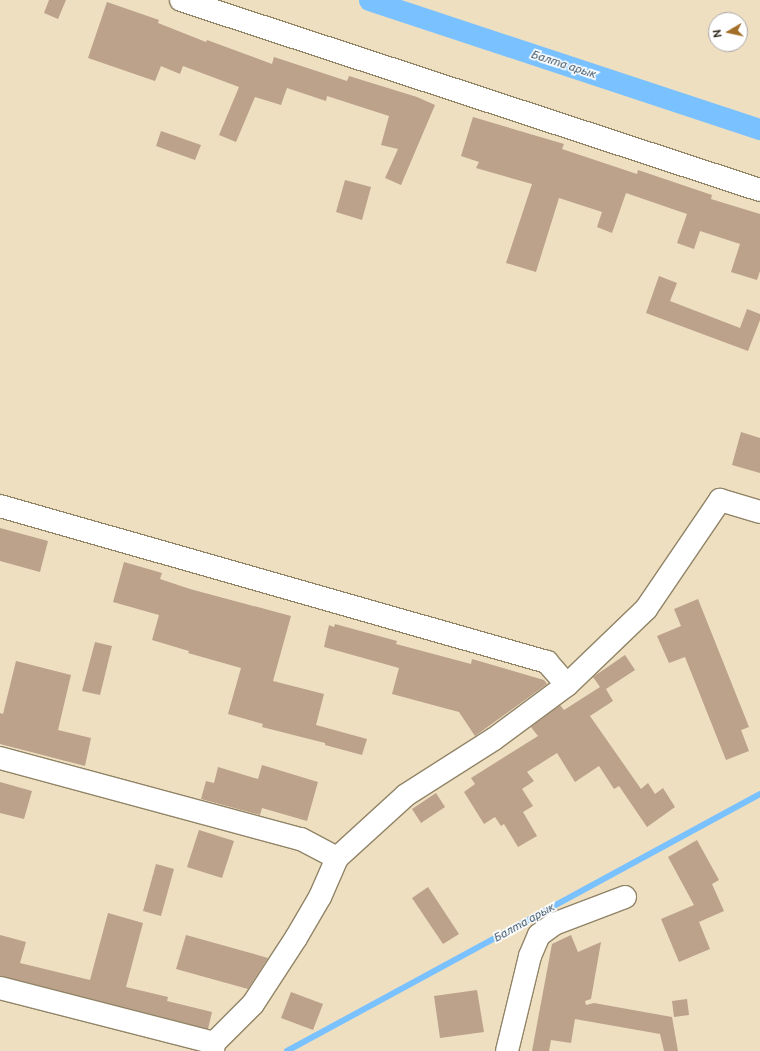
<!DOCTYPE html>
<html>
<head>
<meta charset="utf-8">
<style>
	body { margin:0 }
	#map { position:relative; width:760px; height:1051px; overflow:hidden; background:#eedfc1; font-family:Ubuntu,sans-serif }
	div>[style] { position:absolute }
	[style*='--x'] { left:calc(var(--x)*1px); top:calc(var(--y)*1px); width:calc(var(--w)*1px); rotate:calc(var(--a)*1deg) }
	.stream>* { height:6px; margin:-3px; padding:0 3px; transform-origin:3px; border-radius:3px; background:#79c1ff }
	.canal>* { height:21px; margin:-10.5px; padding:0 10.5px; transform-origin:10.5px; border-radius:10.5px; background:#79c1ff }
	.building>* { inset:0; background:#bca18b }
	.roads { filter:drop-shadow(1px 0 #918467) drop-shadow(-1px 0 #918467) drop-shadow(0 1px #918467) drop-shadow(0 -1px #918467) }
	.minor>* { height:22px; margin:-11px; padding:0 11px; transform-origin:11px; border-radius:11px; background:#fff }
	span { translate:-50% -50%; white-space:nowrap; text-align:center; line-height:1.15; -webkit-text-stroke:3.5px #fff; paint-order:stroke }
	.water-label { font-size:12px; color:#17364f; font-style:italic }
	.north { position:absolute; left:708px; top:12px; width:40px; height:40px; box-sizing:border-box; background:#fff; border:1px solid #aca9a5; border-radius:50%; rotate:261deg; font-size:11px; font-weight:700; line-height:16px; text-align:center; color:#2f291d }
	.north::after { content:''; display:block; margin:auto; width:14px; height:18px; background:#a36e27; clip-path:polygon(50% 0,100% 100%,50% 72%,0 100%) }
</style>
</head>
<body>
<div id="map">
	<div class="stream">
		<i style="--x:287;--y:1051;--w:538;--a:-28.52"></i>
	</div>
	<div class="canal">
		<i style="--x:369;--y:0;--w:412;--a:18.3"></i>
	</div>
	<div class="building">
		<i style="clip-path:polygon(49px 0,66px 0,58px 19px,44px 13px)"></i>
		<i style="clip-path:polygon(107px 2px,159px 20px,158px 23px,206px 42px,207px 40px,272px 64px,274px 57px,347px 81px,349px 76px,417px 97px,435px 105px,401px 185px,385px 178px,398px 149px,381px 145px,389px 116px,327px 96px,326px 101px,287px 88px,281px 105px,255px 97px,236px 142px,219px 135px,239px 87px,183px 66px,180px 74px,161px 66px,155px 81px,88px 58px)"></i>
		<i style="clip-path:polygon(473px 117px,564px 144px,562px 149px,637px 174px,638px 170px,712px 195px,711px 199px,760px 214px,760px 271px,757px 280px,731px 272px,740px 244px,700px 231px,694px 249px,677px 243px,687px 214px,626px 193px,612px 233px,597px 227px,602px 212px,559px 198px,536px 272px,506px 263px,532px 184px,476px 168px,479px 162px,461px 156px)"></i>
		<i style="clip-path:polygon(161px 131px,201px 145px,195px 160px,156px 146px)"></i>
		<i style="clip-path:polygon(345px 180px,371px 187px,362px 220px,336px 212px)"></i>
		<i style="clip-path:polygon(659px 276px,677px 283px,670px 301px,740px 328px,747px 309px,760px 314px,760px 320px,748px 351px,646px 313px)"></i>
		<i style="clip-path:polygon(741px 432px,760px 438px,760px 473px,732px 465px)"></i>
		<i style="clip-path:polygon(0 528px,48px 541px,40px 572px,0 561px)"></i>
		<i style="clip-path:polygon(124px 562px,162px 573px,160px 579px,190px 589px,291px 616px,273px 681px,324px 694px,316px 725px,367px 739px,362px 755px,325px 745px,325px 743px,262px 727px,263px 724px,228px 714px,241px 668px,188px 653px,189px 651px,152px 640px,159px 615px,113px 602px)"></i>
		<i style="clip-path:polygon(698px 599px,749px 727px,741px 730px,749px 751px,726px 760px,685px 657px,669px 663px,657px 636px,681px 626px,674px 609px)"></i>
		<i style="clip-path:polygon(335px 624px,397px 641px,396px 644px,471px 664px,472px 659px,544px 680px,547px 684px,475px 736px,459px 712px,392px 694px,399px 668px,324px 647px,329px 625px,334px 627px)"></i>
		<i style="clip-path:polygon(95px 642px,112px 646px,100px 695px,82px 691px)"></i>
		<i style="clip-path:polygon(625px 655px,635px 670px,606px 689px,613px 701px,590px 716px,641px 789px,648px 783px,655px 794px,663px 788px,675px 807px,647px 827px,619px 786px,614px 789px,599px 766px,575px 782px,557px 753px,527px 772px,534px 781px,522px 789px,533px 806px,523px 812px,537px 836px,518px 847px,504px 824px,501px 826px,495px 817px,484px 824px,464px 792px,475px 784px,471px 778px,538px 736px,531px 727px,560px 705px,564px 710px,600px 687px,593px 677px)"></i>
		<i style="clip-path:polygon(16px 661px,71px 675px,58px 730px,91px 738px,85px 766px,0 744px,0 713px,3px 714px)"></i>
		<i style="clip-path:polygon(262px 765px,318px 782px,307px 821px,262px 808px,260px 815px,201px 799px,206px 781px,214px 783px,218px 767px,258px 779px)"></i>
		<i style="clip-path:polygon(0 782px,32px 791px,24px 819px,0 813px)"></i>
		<i style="clip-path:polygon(436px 793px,445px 807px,421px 823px,412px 809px)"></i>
		<i style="clip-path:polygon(199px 830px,234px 841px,222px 878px,187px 867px)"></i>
		<i style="clip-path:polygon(697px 840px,719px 880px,712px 884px,724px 911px,699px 922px,710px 949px,679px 962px,661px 919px,694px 905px,668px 857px)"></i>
		<i style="clip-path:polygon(156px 864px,174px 869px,161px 916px,143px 911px)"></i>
		<i style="clip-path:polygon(428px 887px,459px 934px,443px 944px,412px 898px)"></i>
		<i style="clip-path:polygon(108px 913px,143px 923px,126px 987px,168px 997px,167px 1001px,212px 1012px,208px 1029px,0 976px,0 935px,26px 942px,20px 963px,90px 980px)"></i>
		<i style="clip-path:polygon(186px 935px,247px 952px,268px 958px,248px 989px,176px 969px)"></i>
		<i style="clip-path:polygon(571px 935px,578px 952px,601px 942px,591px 999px,585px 1001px,586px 1005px,594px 1003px,672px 1017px,678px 1051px,664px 1051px,660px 1034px,575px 1019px,571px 1043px,551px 1040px,549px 1051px,532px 1051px,552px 944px)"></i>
		<i style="clip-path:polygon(477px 990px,484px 1032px,440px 1038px,434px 996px)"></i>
		<i style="clip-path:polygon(291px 992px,323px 1004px,313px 1030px,281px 1018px)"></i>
		<i style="clip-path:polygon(687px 999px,689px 1015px,674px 1017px,672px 1001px)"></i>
	</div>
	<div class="roads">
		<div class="minor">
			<i style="--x:181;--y:0;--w:609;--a:18.17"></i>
			<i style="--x:0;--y:506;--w:569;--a:15.92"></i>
			<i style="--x:547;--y:662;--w:30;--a:49"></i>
			<i style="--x:0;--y:758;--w:312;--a:15.1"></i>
			<i style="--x:301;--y:839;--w:41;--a:27.8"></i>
			<i style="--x:0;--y:988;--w:221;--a:14.4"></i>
			<i style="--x:213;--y:1051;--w:8;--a:-83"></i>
			<i style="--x:214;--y:1043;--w:55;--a:-45"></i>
			<i style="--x:253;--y:1004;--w:79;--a:-56.9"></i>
			<i style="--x:296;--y:938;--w:48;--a:-59.7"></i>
			<i style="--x:320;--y:897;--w:43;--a:-66.4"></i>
			<i style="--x:337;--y:858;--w:93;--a:-42.4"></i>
			<i style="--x:406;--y:795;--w:104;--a:-32.5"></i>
			<i style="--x:494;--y:739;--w:91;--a:-36.5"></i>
			<i style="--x:567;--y:685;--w:110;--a:-43.9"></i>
			<i style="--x:646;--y:609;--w:132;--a:-55.8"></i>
			<i style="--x:720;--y:500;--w:42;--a:16.7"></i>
			<i style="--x:507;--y:1051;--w:98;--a:-76.4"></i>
			<i style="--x:530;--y:956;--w:23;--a:-67"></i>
			<i style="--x:539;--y:935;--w:19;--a:-36"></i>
			<i style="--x:554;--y:924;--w:76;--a:-20.8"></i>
		</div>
	</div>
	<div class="water-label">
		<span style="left:564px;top:64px;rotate:18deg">Балта арык</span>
		<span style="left:524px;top:922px;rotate:-29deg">Балта арык</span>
	</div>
	<div class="north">N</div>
</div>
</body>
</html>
